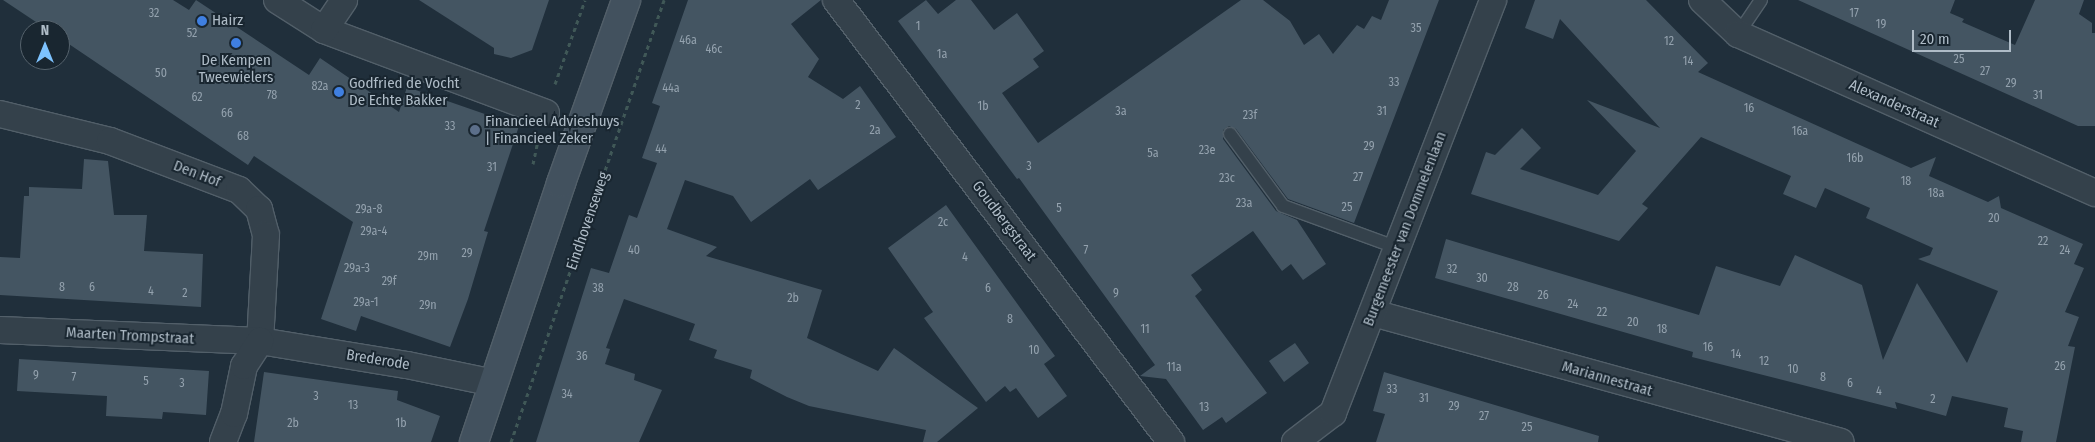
<!DOCTYPE html>
<html>
<head>
<meta charset="utf-8">
<style>
	body { margin:0 }
	#map { position:relative; width:2095px; height:442px; overflow:hidden; background:#202f3b; font-family:"Fira Sans Condensed",sans-serif }
	div>[style] { position:absolute }
	[style*='--x'] { left:calc(var(--x)*1px); top:calc(var(--y)*1px); width:calc(var(--w)*1px); rotate:calc(var(--a)*1deg) }
	.building>* { inset:0; background:#445562 }
	.path>* { height:3px; margin-top:-1.5px; transform-origin:0; background:repeating-linear-gradient(90deg,#405857 0 4px,transparent 0 8px) }
	.roads { filter:drop-shadow(1px 0 #525f69) drop-shadow(-1px 0 #525f69) drop-shadow(0 1px #525f69) drop-shadow(0 -1px #525f69) }
	.lane>* { height:12px; margin:-6px; padding:0 6px; transform-origin:6px; border-radius:6px; background:#34414b }
	.street>* { height:26px; margin:-13px; padding:0 13px; transform-origin:13px; border-radius:13px; background:#34414b }
	.secondary>* { height:28px; margin:-14px; padding:0 14px; transform-origin:14px; border-radius:14px; background:#42515e }
	.dots>* { width:14px; height:14px; translate:-50% -50%; box-sizing:border-box; border:2px solid #192630; border-radius:50% }
	span { translate:-50% -50%; white-space:nowrap; text-align:center; line-height:1.15; -webkit-text-stroke:4px #192630; paint-order:stroke }
	.number-label { font-size:12px; color:#94a2ae }
	.number-label span { -webkit-text-stroke-width:0 }
	.poi-label { font-size:15px; color:#afbcc7 }
	.left { translate:0 -50%; text-align:left }
	.street-label { font-size:15px; color:#afbcc7 }
	.north { position:absolute; left:20px; top:20px; width:50px; height:50px; box-sizing:border-box; background:#192630; border:1px solid #55626c; border-radius:50%; rotate:0deg; font-size:14px; font-weight:700; line-height:20px; text-align:center; color:#afbcc7 }
	.north::after { content:''; display:block; margin:auto; width:18px; height:22px; background:#7dc2fe; clip-path:polygon(50% 0,100% 100%,50% 72%,0 100%) }
	.scale { position:absolute; left:1912px; top:30px; width:99px; height:22px; box-sizing:border-box; border:2px solid #afbcc7; border-top:0; padding-left:6px; font-size:15px; line-height:18px; white-space:nowrap; color:#afbcc7; -webkit-text-stroke:4px #192630; paint-order:stroke }
</style>
</head>
<body>
<div id="map">
	<div class="building">
		<i style="clip-path:polygon(3px 0,173px 0,189px 10px,196px 0,309px 75px,320px 58px,399px 112px,407px 87px,519px 126px,484px 231px,488px 232px,468px 299px,450px 347px,361px 316px,356px 331px,321px 319px,353px 222px,254px 156px,248px 165px,60px 38px,60px 30px,48px 30px)"></i>
		<i style="clip-path:polygon(419px 0,549px 0,532px 50px,511px 58px,494px 54px,494px 48px)"></i>
		<i style="clip-path:polygon(688px 0,821px 0,791px 24px,819px 59px,808px 77px,843px 99px,860px 86px,896px 137px,818px 190px,810px 179px,751px 222px,733px 196px,685px 180px,667px 229px,717px 247px,706px 256px,822px 290px,807px 338px,878px 371px,894px 348px,978px 408px,937px 442px,923px 442px,926px 430px,809px 406px,787px 397px,750px 378px,752px 370px,714px 358px,717px 350px,689px 340px,695px 324px,624px 299px,606px 348px,610px 349px,605px 364px,635px 374px,634px 380px,662px 390px,639px 442px,536px 442px,591px 268px,609px 273px,629px 215px,637px 218px,657px 163px,642px 158px,660px 106px,652px 103px)"></i>
		<i style="clip-path:polygon(926px 0,938px 14px,956px 0,971px 0,994px 30px,1017px 13px,1044px 51px,1033px 59px,1039px 67px,1002px 93px,1038px 143px,1241px 0,1263px 0,1290px 21px,1304px 45px,1319px 34px,1333px 54px,1357px 25px,1364px 29px,1372px 16px,1381px 20px,1389px 0,1439px 0,1354px 223px,1288px 199px,1236px 129px,1229px 126px,1223px 130px,1223px 139px,1276px 211px,1297px 220px,1326px 264px,1303px 280px,1291px 264px,1282px 271px,1253px 231px,1191px 275px,1202px 290px,1195px 296px,1267px 393px,1226px 423px,1222px 417px,1203px 430px,1166px 379px,1140px 376px,1155px 365px,1019px 178px,1017px 179px,898px 21px)"></i>
		<i style="clip-path:polygon(1535px 0,1646px 0,1708px 63px,1698px 72px,1911px 168px,1936px 157px,1929px 176px,1988px 202px,1999px 196px,2001px 208px,2083px 244px,2074px 264px,2084px 268px,2065px 312px,2079px 317px,2068px 346px,2075px 347px,2056px 442px,2021px 442px,2023px 431px,2004px 427px,2008px 408px,1952px 396px,1946px 416px,1895px 402px,1897px 409px,1692px 357px,1693px 352px,1435px 278px,1446px 239px,1699px 315px,1716px 266px,1780px 286px,1795px 255px,1862px 285px,1883px 360px,1917px 283px,1967px 363px,1998px 291px,1918px 259px,1930px 255px,1933px 248px,1866px 218px,1870px 208px,1825px 188px,1816px 208px,1783px 194px,1791px 176px,1701px 137px,1642px 204px,1648px 208px,1619px 241px,1471px 194px,1486px 152px,1495px 155px,1522px 128px,1541px 148px,1520px 169px,1598px 195px,1636px 151px,1587px 100px,1660px 128px,1560px 19px,1553px 39px,1525px 28px)"></i>
		<i style="clip-path:polygon(1798px 0,1955px 0,1950px 13px,1964px 19px,1962px 22px,2015px 45px,2035px 0,2084px 0,2079px 14px,2092px 23px,2092px 33px,2095px 33px,2095px 126px,2078px 126px)"></i>
		<i style="clip-path:polygon(84px 159px,108px 161px,114px 215px,147px 215px,144px 251px,203px 254px,201px 307px,0 295px,0 257px,20px 258px,24px 196px,29px 196px,29px 187px,82px 189px)"></i>
		<i style="clip-path:polygon(946px 205px,1055px 356px,1044px 364px,1067px 396px,1038px 418px,1016px 388px,1010px 392px,1005px 386px,986px 402px,924px 318px,933px 312px,888px 248px)"></i>
		<i style="clip-path:polygon(1295px 343px,1309px 363px,1284px 382px,1269px 361px)"></i>
		<i style="clip-path:polygon(19px 359px,209px 371px,206px 415px,163px 412px,162px 419px,106px 416px,107px 396px,17px 391px)"></i>
		<i style="clip-path:polygon(264px 372px,398px 391px,397px 400px,440px 416px,431px 442px,254px 442px)"></i>
		<i style="clip-path:polygon(1384px 372px,1599px 436px,1598px 442px,1376px 442px,1385px 414px,1373px 411px)"></i>
	</div>
	<div class="path">
		<i style="--x:555;--y:84;--w:89;--a:-70.3"></i>
		<i style="--x:533;--y:164;--w:24;--a:-78"></i>
		<i style="--x:511;--y:442;--w:468;--a:-70.9"></i>
	</div>
	<div class="roads">
		<div class="lane">
			<i style="--x:1738;--y:34;--w:41;--a:-55.9"></i>
			<i style="--x:1230;--y:134;--w:89;--a:53.6"></i>
			<i style="--x:1283;--y:206;--w:122;--a:20.1"></i>
		</div>
		<div class="street">
			<i style="--x:277;--y:0;--w:56;--a:32.6"></i>
			<i style="--x:324;--y:30;--w:237;--a:20.5"></i>
			<i style="--x:836;--y:0;--w:555;--a:52.84"></i>
			<i style="--x:1702;--y:0;--w:50;--a:43.4"></i>
			<i style="--x:1738;--y:34;--w:391;--a:24"></i>
			<i style="--x:324;--y:30;--w:36;--a:-56"></i>
			<i style="--x:0;--y:114;--w:113;--a:13.8"></i>
			<i style="--x:110;--y:141;--w:138;--a:20.8"></i>
			<i style="--x:239;--y:190;--w:28;--a:44"></i>
			<i style="--x:259;--y:209;--w:27;--a:75"></i>
			<i style="--x:266;--y:235;--w:106;--a:93.2"></i>
			<i style="--x:1373;--y:313;--w:485;--a:15.4"></i>
			<i style="--x:0;--y:330;--w:260;--a:2.4"></i>
			<i style="--x:260;--y:341;--w:149;--a:9.3"></i>
			<i style="--x:407;--y:365;--w:89;--a:11.7"></i>
			<i style="--x:223;--y:442;--w:30;--a:-69"></i>
			<i style="--x:234;--y:414;--w:49;--a:-78.2"></i>
			<i style="--x:244;--y:366;--w:30;--a:-57"></i>
			<i style="--x:1295;--y:442;--w:48;--a:-37.3"></i>
			<i style="--x:1333;--y:413;--w:443;--a:-68.8"></i>
		</div>
		<div class="secondary">
			<i style="--x:474;--y:442;--w:273;--a:-71.4"></i>
			<i style="--x:561;--y:183;--w:194;--a:-70.4"></i>
		</div>
	</div>
	<div class="dots">
		<i style="left:202px;top:21px;background:#3f7fe0"></i>
		<i style="left:236px;top:43px;background:#3f7fe0"></i>
		<i style="left:339px;top:92px;background:#3f7fe0"></i>
		<i style="left:475px;top:130px;background:#5c6f8a"></i>
	</div>
	<div class="number-label">
		<span style="left:154px;top:14px">32</span>
		<span style="left:1854px;top:14px">17</span>
		<span style="left:1881px;top:25px">19</span>
		<span style="left:918px;top:27px">1</span>
		<span style="left:1416px;top:29px">35</span>
		<span style="left:192px;top:34px">52</span>
		<span style="left:688px;top:41px">46a</span>
		<span style="left:1669px;top:42px">12</span>
		<span style="left:714px;top:50px">46c</span>
		<span style="left:942px;top:55px">1a</span>
		<span style="left:1959px;top:60px">25</span>
		<span style="left:1688px;top:62px">14</span>
		<span style="left:1985px;top:72px">27</span>
		<span style="left:161px;top:74px">50</span>
		<span style="left:1394px;top:83px">33</span>
		<span style="left:2011px;top:84px">29</span>
		<span style="left:320px;top:87px">82a</span>
		<span style="left:671px;top:89px">44a</span>
		<span style="left:272px;top:96px">78</span>
		<span style="left:2038px;top:96px">31</span>
		<span style="left:197px;top:98px">62</span>
		<span style="left:858px;top:106px">2</span>
		<span style="left:983px;top:107px">1b</span>
		<span style="left:1749px;top:109px">16</span>
		<span style="left:1121px;top:112px">3a</span>
		<span style="left:1382px;top:112px">31</span>
		<span style="left:227px;top:114px">66</span>
		<span style="left:1250px;top:116px">23f</span>
		<span style="left:450px;top:127px">33</span>
		<span style="left:875px;top:131px">2a</span>
		<span style="left:1800px;top:132px">16a</span>
		<span style="left:243px;top:137px">68</span>
		<span style="left:1369px;top:147px">29</span>
		<span style="left:661px;top:150px">44</span>
		<span style="left:1207px;top:151px">23e</span>
		<span style="left:1153px;top:154px">5a</span>
		<span style="left:1855px;top:159px">16b</span>
		<span style="left:1029px;top:167px">3</span>
		<span style="left:492px;top:168px">31</span>
		<span style="left:1358px;top:178px">27</span>
		<span style="left:1227px;top:179px">23c</span>
		<span style="left:1906px;top:182px">18</span>
		<span style="left:1936px;top:194px">18a</span>
		<span style="left:1244px;top:204px">23a</span>
		<span style="left:1347px;top:208px">25</span>
		<span style="left:1059px;top:209px">5</span>
		<span style="left:369px;top:210px">29a-8</span>
		<span style="left:1994px;top:219px">20</span>
		<span style="left:943px;top:223px">2c</span>
		<span style="left:374px;top:232px">29a-4</span>
		<span style="left:2043px;top:242px">22</span>
		<span style="left:634px;top:251px">40</span>
		<span style="left:1086px;top:251px">7</span>
		<span style="left:2065px;top:251px">24</span>
		<span style="left:467px;top:254px">29</span>
		<span style="left:428px;top:257px">29m</span>
		<span style="left:965px;top:258px">4</span>
		<span style="left:357px;top:269px">29a-3</span>
		<span style="left:1452px;top:270px">32</span>
		<span style="left:1482px;top:279px">30</span>
		<span style="left:389px;top:282px">29f</span>
		<span style="left:62px;top:288px">8</span>
		<span style="left:92px;top:288px">6</span>
		<span style="left:1513px;top:288px">28</span>
		<span style="left:598px;top:289px">38</span>
		<span style="left:988px;top:289px">6</span>
		<span style="left:151px;top:292px">4</span>
		<span style="left:185px;top:294px">2</span>
		<span style="left:1116px;top:294px">9</span>
		<span style="left:1543px;top:296px">26</span>
		<span style="left:793px;top:299px">2b</span>
		<span style="left:366px;top:303px">29a-1</span>
		<span style="left:1573px;top:305px">24</span>
		<span style="left:428px;top:306px">29n</span>
		<span style="left:1602px;top:313px">22</span>
		<span style="left:1010px;top:320px">8</span>
		<span style="left:1633px;top:323px">20</span>
		<span style="left:1145px;top:330px">11</span>
		<span style="left:1662px;top:330px">18</span>
		<span style="left:1708px;top:348px">16</span>
		<span style="left:1034px;top:351px">10</span>
		<span style="left:1736px;top:355px">14</span>
		<span style="left:582px;top:357px">36</span>
		<span style="left:1764px;top:362px">12</span>
		<span style="left:2060px;top:367px">26</span>
		<span style="left:1174px;top:368px">11a</span>
		<span style="left:1793px;top:370px">10</span>
		<span style="left:36px;top:376px">9</span>
		<span style="left:74px;top:378px">7</span>
		<span style="left:1823px;top:378px">8</span>
		<span style="left:146px;top:382px">5</span>
		<span style="left:182px;top:384px">3</span>
		<span style="left:1850px;top:384px">6</span>
		<span style="left:1392px;top:390px">33</span>
		<span style="left:1879px;top:392px">4</span>
		<span style="left:567px;top:395px">34</span>
		<span style="left:316px;top:397px">3</span>
		<span style="left:1424px;top:399px">31</span>
		<span style="left:1933px;top:400px">2</span>
		<span style="left:353px;top:406px">13</span>
		<span style="left:1454px;top:407px">29</span>
		<span style="left:1204px;top:408px">13</span>
		<span style="left:1484px;top:417px">27</span>
		<span style="left:293px;top:424px">2b</span>
		<span style="left:401px;top:424px">1b</span>
		<span style="left:1527px;top:428px">25</span>
	</div>
	<div class="poi-label">
		<span class="left" style="left:212px;top:21px">Hairz</span>
		<span style="left:236px;top:69px">De Kempen<br>Tweewielers</span>
		<span class="left" style="left:349px;top:92px">Godfried de Vocht<br>De Echte Bakker</span>
		<span class="left" style="left:485px;top:130px">Financieel Advieshuys<br>| Financieel Zeker</span>
	</div>
	<div class="street-label">
		<span style="left:1894px;top:104px;rotate:24deg">Alexanderstraat</span>
		<span style="left:197px;top:174px;rotate:21deg">Den Hof</span>
		<span style="left:588px;top:221px;rotate:-71deg">Eindhovenseweg</span>
		<span style="left:1004px;top:221px;rotate:53deg">Goudbergstraat</span>
		<span style="left:1405px;top:229px;rotate:-69deg">Burgemeester van Dommelenlaan</span>
		<span style="left:130px;top:336px;rotate:3deg">Maarten Trompstraat</span>
		<span style="left:378px;top:360px;rotate:9deg">Brederode</span>
		<span style="left:1607px;top:379px;rotate:16deg">Mariannestraat</span>
	</div>
	<div class="north">N</div>
	<div class="scale">20 m</div>
</div>
</body>
</html>
